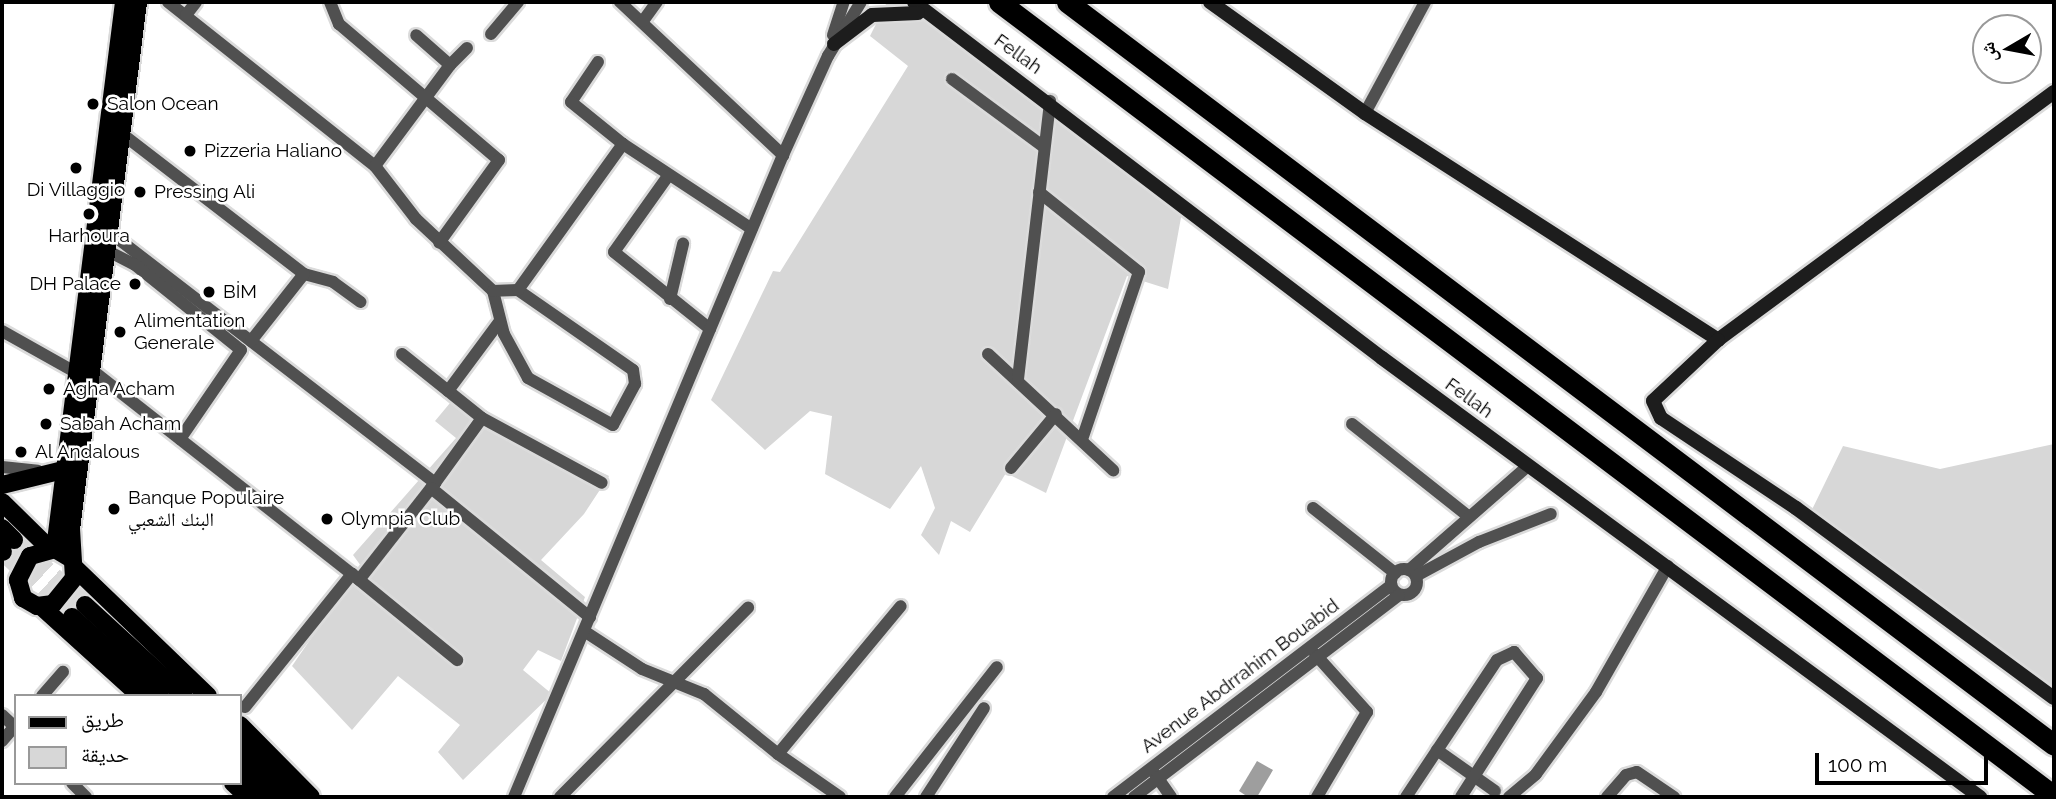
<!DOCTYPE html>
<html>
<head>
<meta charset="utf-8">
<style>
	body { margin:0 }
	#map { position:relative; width:2056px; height:799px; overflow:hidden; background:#fff; font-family:Raleway,"Noto Naskh Arabic",sans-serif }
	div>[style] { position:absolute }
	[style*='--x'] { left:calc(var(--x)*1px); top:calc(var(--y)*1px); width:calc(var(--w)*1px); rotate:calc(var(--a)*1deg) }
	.green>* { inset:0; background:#d7d7d7 }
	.water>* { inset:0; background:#9e9e9e }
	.primary-tunnel>* { height:18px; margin-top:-9px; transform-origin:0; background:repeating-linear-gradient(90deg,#d9d9d9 0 18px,transparent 0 27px) }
	.roads { filter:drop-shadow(2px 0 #dbdbdb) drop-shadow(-2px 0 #dbdbdb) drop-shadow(0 2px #dbdbdb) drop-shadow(0 -2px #dbdbdb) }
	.street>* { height:12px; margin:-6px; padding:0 6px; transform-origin:6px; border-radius:6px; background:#505050 }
	.street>.ring { margin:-6px; padding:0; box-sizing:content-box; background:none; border:12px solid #505050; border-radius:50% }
	.secondary>* { height:14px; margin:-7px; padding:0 7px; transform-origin:7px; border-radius:7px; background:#1d1d1d }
	.primary>* { height:18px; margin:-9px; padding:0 9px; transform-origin:9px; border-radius:9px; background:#000 }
	.highway>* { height:21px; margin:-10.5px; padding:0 10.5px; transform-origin:10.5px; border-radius:10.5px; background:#000 }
	.dots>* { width:19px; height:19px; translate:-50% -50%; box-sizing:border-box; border:4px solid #fff; border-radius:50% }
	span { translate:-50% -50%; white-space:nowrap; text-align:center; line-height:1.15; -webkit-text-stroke:5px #fff; paint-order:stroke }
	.street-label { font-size:19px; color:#000 }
	.poi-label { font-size:19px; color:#000 }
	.left { translate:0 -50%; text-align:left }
	.right { translate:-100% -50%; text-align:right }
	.frame { position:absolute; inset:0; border:4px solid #000; pointer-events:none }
	.legend { position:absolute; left:14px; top:694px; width:228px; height:91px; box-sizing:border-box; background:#fff; border:2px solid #999; margin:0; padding:9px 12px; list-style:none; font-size:21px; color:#000 }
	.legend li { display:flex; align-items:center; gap:14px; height:35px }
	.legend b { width:35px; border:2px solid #999 }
	.north { position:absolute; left:1972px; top:14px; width:70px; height:70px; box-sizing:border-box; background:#fff; border:2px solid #999; border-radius:50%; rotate:260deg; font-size:19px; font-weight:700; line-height:28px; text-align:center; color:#000 }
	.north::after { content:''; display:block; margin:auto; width:24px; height:32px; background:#000; clip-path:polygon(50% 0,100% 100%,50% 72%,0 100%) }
	.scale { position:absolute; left:1815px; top:753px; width:173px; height:32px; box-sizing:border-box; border:4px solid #000; border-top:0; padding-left:9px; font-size:21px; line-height:24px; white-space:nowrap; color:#000; -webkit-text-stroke:5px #fff; paint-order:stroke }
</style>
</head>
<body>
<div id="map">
	<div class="green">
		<i style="clip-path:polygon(887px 2px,913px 2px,1182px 212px,1168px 289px,1127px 276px,1046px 493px,1006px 473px,970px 532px,951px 521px,939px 555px,921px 535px,935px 508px,921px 466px,890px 509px,825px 474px,832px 416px,810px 411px,765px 450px,711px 400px,773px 271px,780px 272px,908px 66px,870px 36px)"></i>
		<i style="clip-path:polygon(460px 391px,489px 418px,609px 476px,584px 514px,541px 560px,585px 597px,561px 661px,538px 650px,523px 670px,552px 694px,463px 780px,438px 752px,460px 725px,398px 676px,352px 730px,292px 666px,361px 566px,353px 555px,456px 438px,435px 421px)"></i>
		<i style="clip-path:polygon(2054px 444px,2054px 708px,1804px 526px,1843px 446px,1940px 469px)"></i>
	</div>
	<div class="water">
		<i style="clip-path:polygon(1257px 761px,1273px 770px,1257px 797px,1248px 797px,1239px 791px)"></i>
	</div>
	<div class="primary-tunnel">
		<i style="--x:14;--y:540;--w:96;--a:42.5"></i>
		<i style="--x:3;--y:552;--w:95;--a:43.3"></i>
	</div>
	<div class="roads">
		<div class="street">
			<i style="--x:168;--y:2;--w:264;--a:38.4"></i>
			<i style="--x:375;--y:166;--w:67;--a:52.3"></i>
			<i style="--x:416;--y:219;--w:105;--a:43.1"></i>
			<i style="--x:493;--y:291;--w:44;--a:75.7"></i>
			<i style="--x:504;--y:334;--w:50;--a:61.4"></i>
			<i style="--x:528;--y:378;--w:97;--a:28.9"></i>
			<i style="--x:613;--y:425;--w:47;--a:-61.8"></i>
			<i style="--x:635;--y:384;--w:14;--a:-98"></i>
			<i style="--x:633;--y:370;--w:140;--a:-145.2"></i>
			<i style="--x:518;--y:290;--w:25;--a:178"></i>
			<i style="--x:330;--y:2;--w:24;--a:68"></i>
			<i style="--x:339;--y:24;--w:210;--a:40.4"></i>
			<i style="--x:499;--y:160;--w:102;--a:125.9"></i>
			<i style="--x:620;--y:2;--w:224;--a:43.2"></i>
			<i style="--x:186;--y:15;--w:16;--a:-52"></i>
			<i style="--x:643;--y:21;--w:24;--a:-54"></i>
			<i style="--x:491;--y:34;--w:42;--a:-49.8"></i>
			<i style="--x:833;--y:35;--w:35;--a:-72"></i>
			<i style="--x:598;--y:62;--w:48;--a:124"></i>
			<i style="--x:571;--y:102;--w:67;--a:38.9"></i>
			<i style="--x:450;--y:65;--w:24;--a:-45"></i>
			<i style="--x:952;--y:79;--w:114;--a:36.5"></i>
			<i style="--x:1365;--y:113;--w:126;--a:-61.6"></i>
			<i style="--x:121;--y:133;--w:231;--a:37.6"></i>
			<i style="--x:304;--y:274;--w:30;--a:15"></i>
			<i style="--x:333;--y:282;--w:34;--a:36"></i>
			<i style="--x:375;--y:166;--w:126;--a:-53.4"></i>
			<i style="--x:450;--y:65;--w:45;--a:-138.6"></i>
			<i style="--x:668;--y:176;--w:93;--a:125.4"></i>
			<i style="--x:614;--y:252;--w:123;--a:38.7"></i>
			<i style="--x:1039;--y:192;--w:128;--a:38.7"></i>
			<i style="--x:1139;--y:272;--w:176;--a:108.8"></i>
			<i style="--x:104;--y:228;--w:418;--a:37.6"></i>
			<i style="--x:435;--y:483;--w:123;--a:128.1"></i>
			<i style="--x:102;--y:248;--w:36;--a:27"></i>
			<i style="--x:134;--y:264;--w:137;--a:38.8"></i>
			<i style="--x:241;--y:350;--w:108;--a:124.4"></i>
			<i style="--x:518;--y:290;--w:180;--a:-54.3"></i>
			<i style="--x:623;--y:144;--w:154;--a:33.4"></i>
			<i style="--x:670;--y:299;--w:57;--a:-76.7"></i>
			<i style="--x:2;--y:331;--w:84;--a:29.3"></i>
			<i style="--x:251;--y:341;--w:85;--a:-51.7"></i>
			<i style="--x:402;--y:354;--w:102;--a:38.7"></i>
			<i style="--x:482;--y:418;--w:136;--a:28.4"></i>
			<i style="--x:988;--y:354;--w:171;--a:42.9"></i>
			<i style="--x:88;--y:367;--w:335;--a:38.1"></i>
			<i style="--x:1018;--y:379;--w:280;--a:-83.4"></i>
			<i style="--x:448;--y:391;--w:87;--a:-53.4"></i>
			<i style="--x:1352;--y:424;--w:148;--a:38.4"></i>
			<i style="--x:2;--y:467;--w:36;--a:6"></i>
			<i style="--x:1011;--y:468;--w:70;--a:-50.2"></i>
			<i style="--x:435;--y:483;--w:80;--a:-54.1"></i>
			<i style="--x:431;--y:488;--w:205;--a:39.1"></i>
			<i style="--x:1313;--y:508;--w:105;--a:38.4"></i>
			<i class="ring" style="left:1391px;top:569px;width:14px;height:14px"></i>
			<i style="--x:1409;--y:570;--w:158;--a:-41.2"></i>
			<i style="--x:1416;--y:576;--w:72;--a:-28.4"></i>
			<i style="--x:1479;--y:542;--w:77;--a:-21.3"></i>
			<i style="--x:584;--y:631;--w:69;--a:33.2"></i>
			<i style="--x:642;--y:669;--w:67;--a:22"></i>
			<i style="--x:704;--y:694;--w:95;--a:39"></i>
			<i style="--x:1315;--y:654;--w:78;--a:48.1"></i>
			<i style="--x:1367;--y:712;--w:99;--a:120.5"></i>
			<i style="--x:42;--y:696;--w:32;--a:-49"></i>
			<i style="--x:245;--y:707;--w:171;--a:-51.2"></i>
			<i style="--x:352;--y:574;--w:136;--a:39.3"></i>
			<i style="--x:2;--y:715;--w:19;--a:43"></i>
			<i style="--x:2;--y:741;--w:21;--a:-49"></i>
			<i style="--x:1437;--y:750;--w:71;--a:35.3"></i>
			<i style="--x:1155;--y:774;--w:28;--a:55"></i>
			<i style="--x:72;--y:783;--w:20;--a:45"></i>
			<i style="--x:514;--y:797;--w:696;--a:-67.27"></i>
			<i style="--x:783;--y:155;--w:109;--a:-65.6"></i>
			<i style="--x:828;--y:56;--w:63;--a:-58.6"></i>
			<i style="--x:560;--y:797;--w:267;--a:-45.2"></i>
			<i style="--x:840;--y:797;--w:75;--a:-145.3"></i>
			<i style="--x:778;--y:754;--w:192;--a:-50.3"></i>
			<i style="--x:895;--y:797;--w:165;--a:-51.9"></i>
			<i style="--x:926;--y:797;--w:106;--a:-56.9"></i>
			<i style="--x:1113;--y:797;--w:350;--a:-37.3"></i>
			<i style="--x:1134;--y:797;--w:333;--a:-37.3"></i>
			<i style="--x:1406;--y:797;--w:164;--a:-56.4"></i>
			<i style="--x:1497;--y:660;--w:19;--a:-25"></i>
			<i style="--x:1514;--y:652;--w:35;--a:49"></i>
			<i style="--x:1537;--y:678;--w:141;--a:122.6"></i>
			<i style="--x:1509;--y:797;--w:35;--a:-40"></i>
			<i style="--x:1536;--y:774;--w:102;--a:-53.8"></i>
			<i style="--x:1596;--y:692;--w:145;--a:-60.3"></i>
			<i style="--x:1607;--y:797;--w:29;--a:-49"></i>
			<i style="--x:1626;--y:775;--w:11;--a:-15"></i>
			<i style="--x:1637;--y:772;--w:45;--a:34"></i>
		</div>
		<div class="secondary">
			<i style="--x:914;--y:2;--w:588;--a:37.26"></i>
			<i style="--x:1382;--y:358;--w:742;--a:36.28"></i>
			<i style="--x:1210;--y:2;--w:191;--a:35.6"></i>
			<i style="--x:1365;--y:113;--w:420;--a:32.7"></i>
			<i style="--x:834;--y:44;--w:48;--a:-37.3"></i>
			<i style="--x:872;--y:15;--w:46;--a:-2.5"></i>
			<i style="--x:2054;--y:92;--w:418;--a:143.6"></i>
			<i style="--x:1718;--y:340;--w:89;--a:136.8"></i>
			<i style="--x:1653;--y:401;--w:19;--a:65"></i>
			<i style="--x:1661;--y:418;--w:162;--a:33.7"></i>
			<i style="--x:1796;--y:508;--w:320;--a:36.4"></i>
		</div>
		<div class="primary">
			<i style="--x:2;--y:485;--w:63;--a:-13.8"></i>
			<i style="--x:2;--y:502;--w:67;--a:44.4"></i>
			<i style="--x:2;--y:528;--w:17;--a:45"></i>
			<i style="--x:55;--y:549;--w:551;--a:-82.81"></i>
			<i style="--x:2;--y:550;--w:2;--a:63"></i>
			<i style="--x:70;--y:558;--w:17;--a:-149"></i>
			<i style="--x:55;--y:549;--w:26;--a:164"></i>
			<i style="--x:30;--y:556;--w:27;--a:117"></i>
			<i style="--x:18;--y:580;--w:19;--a:74"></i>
			<i style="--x:23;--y:598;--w:16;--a:30"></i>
			<i style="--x:37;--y:606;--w:16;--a:-7"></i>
			<i style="--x:53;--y:604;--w:33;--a:-51"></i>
			<i style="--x:74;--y:578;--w:49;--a:-93.5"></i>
			<i style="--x:71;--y:529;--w:531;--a:-82.75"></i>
			<i style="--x:74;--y:567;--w:186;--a:43.9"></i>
			<i style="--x:85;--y:605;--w:134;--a:42.6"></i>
			<i style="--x:42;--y:607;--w:132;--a:42.2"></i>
			<i style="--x:72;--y:617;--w:118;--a:41.9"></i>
			<i style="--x:240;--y:725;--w:101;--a:45.4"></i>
			<i style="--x:240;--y:748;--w:72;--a:42.8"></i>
			<i style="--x:240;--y:767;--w:44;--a:43.2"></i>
			<i style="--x:233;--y:783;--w:21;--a:43"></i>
		</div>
		<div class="highway">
			<i style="--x:999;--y:2;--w:1320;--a:36.97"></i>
			<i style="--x:1067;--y:2;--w:1235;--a:36.97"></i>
		</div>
	</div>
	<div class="dots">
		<i style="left:93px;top:104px;background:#000"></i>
		<i style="left:190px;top:151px;background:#000"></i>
		<i style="left:76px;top:168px;background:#000"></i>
		<i style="left:140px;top:192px;background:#000"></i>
		<i style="left:89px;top:214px;background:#000"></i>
		<i style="left:135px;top:284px;background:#000"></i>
		<i style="left:209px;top:292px;background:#000"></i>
		<i style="left:120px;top:332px;background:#000"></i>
		<i style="left:49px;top:389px;background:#000"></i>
		<i style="left:46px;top:424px;background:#000"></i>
		<i style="left:21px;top:452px;background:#000"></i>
		<i style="left:114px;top:509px;background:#000"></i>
		<i style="left:327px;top:519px;background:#000"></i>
	</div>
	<div class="street-label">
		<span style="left:1018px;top:54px;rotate:36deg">Fellah</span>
		<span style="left:1469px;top:398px;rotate:36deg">Fellah</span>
		<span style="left:1240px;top:676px;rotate:-37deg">Avenue Abdrrahim Bouabid</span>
	</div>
	<div class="poi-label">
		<span class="left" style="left:107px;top:104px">Salon Ocean</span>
		<span class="left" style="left:204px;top:151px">Pizzeria Haliano</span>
		<span style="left:76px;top:190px">Di Villaggio</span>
		<span class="left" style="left:154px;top:192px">Pressing Ali</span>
		<span style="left:89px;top:236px">Harhoura</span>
		<span class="right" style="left:121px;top:284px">DH Palace</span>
		<span class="left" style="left:223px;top:292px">BİM</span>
		<span class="left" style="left:134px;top:332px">Alimentation<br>Generale</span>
		<span class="left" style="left:63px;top:389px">Agha Acham</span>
		<span class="left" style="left:60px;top:424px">Sabah Acham</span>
		<span class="left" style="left:35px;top:452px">Al Andalous</span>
		<span class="left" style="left:128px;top:509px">Banque Populaire<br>البنك الشعبي</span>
		<span class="left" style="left:341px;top:519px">Olympia Club</span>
	</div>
	<div class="frame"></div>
	<ul class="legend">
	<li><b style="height:9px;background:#000"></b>طريق</li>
	<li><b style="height:19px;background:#d7d7d7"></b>حديقة</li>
	</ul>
	<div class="north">ش</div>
	<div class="scale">100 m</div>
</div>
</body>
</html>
